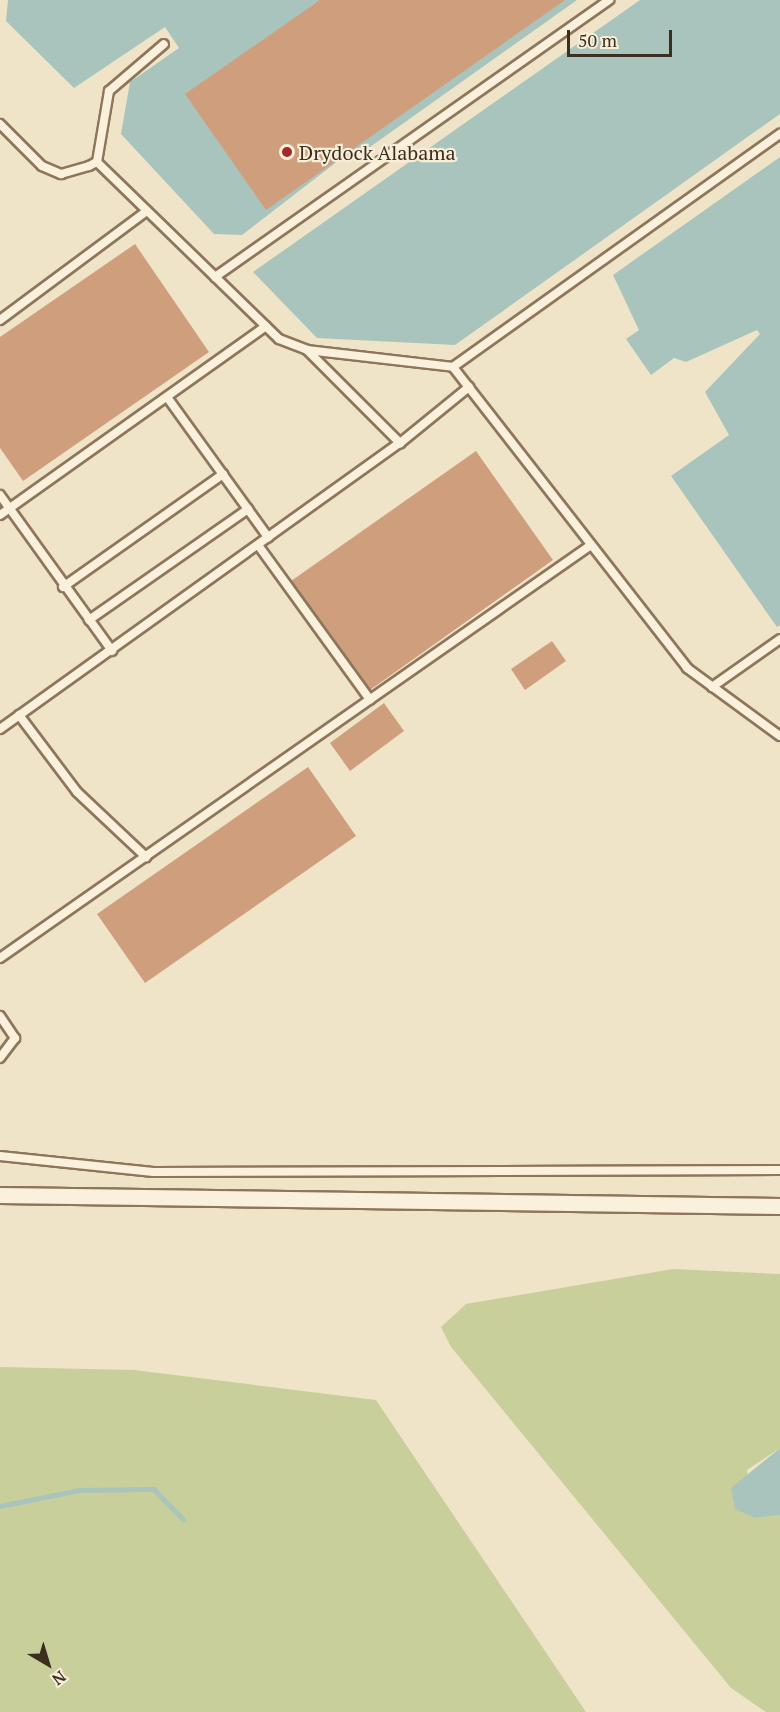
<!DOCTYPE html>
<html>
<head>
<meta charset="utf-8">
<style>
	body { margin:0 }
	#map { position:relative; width:780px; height:1712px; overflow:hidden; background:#f0e4c8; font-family:"PT Serif",serif }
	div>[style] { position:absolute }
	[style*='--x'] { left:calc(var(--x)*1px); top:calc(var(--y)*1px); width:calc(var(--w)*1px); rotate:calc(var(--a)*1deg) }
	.green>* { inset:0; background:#c9cf9b }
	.water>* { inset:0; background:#a9c4bc }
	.stream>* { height:4.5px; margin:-2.25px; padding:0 2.25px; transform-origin:2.25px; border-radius:2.25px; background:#a9c4bc }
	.building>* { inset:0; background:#cf9f7d }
	.roads { filter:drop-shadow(2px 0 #8d765c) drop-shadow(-2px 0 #8d765c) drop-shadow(0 2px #8d765c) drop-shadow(0 -2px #8d765c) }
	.service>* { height:8px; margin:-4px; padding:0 4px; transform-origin:4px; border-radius:4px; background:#faf1dc }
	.minor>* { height:15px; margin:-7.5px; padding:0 7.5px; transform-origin:7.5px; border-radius:7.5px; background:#faf1dc }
	.dots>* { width:16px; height:16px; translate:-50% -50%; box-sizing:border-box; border:3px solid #f7eed8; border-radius:50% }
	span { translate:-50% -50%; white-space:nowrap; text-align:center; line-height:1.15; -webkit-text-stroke:4.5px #f7eed8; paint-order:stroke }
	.poi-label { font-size:20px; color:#3d2e20 }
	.left { translate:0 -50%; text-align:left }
	.north { position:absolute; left:18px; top:1634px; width:60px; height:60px; -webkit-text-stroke:4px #f7eed8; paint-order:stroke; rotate:142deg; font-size:16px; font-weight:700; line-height:24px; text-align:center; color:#3d2e20 }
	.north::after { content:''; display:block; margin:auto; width:21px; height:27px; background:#3d2e20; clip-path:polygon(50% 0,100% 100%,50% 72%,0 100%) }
	.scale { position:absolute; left:567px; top:30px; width:105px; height:27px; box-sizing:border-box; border:3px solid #3d2e20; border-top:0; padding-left:8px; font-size:18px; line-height:21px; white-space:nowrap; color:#3d2e20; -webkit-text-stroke:4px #f7eed8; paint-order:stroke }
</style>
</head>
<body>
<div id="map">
	<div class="green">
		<i style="clip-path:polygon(673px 1269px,780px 1274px,780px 1448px,747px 1470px,755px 1518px,780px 1515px,780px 1712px,766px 1712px,731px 1688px,451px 1347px,441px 1327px,466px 1304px)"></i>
		<i style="clip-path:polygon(0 1367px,134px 1370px,376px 1400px,586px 1712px,0 1712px)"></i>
	</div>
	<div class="water">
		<i style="clip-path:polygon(8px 0,577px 0,370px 147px,363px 146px,352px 159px,343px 157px,242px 235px,214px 234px,121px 134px,130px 82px,179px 48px,165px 27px,74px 88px,6px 21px)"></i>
		<i style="clip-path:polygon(640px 0,780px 0,780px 114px,455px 345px,317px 338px,253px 272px)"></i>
		<i style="clip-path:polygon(780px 157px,780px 625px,777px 627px,671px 476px,729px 435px,705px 392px,760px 334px,757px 330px,686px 362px,674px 358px,651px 375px,626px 339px,639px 330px,613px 275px)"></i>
		<i style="clip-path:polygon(780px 1448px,780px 1515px,755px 1518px,735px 1509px,731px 1488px)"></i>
	</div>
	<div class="stream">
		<i style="--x:0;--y:1506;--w:81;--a:-11.4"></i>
		<i style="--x:79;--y:1490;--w:75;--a:-0.8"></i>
		<i style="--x:154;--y:1489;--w:42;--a:46"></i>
	</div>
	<div class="building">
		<i style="clip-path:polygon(320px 0,565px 0,266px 210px,185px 94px)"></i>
		<i style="clip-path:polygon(135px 244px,209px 352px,23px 481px,0 448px,0 337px)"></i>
		<i style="clip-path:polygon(476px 451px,553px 560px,370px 690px,291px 581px)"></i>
		<i style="clip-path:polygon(552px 641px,566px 661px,525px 690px,511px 669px)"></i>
		<i style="clip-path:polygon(384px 703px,404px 731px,350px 771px,330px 743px)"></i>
		<i style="clip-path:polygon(308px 767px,356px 836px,145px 983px,97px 914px)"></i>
	</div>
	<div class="roads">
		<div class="service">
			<i style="--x:0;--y:124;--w:59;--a:45"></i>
			<i style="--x:42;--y:166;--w:21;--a:23"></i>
			<i style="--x:61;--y:174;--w:29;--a:-16"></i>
			<i style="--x:89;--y:166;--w:9;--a:-27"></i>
			<i style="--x:97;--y:162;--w:72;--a:-80.4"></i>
			<i style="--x:109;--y:91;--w:72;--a:-40.5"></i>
			<i style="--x:97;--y:162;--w:254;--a:44.2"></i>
			<i style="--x:279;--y:339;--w:30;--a:21"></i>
			<i style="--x:307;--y:350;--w:147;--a:6.6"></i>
			<i style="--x:453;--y:367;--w:402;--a:-35.5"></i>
			<i style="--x:215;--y:277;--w:482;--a:-35.1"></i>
			<i style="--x:0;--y:320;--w:183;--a:-36.6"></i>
			<i style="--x:307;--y:350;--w:132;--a:45"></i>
			<i style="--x:453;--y:367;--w:381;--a:52.1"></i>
			<i style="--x:687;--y:668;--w:115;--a:36.2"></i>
			<i style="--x:167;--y:397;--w:173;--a:54.2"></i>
			<i style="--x:0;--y:495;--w:192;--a:54.3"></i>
			<i style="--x:0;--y:515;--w:326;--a:-35.4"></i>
			<i style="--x:258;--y:545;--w:191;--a:54.1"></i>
			<i style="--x:63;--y:587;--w:196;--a:-35.2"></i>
			<i style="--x:89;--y:620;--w:194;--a:-34.9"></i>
			<i style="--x:712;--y:687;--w:83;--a:-35.2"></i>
			<i style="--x:19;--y:715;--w:96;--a:53"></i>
			<i style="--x:77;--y:792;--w:95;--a:43.3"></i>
			<i style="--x:0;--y:729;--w:492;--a:-35.6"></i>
			<i style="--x:400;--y:443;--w:89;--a:-39.1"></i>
			<i style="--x:0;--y:958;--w:721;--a:-34.95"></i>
			<i style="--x:0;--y:1016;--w:27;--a:56"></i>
			<i style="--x:15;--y:1038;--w:25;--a:127"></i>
			<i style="--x:0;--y:1156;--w:154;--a:6"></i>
			<i style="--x:153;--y:1172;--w:627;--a:-0.18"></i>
		</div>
		<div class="minor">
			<i style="--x:0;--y:1195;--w:780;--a:0.81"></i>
		</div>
	</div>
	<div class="dots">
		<i style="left:287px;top:152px;background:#9e2a2b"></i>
	</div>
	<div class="poi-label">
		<span class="left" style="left:299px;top:152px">Drydock Alabama</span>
	</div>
	<div class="north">N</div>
	<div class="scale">50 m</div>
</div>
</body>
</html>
